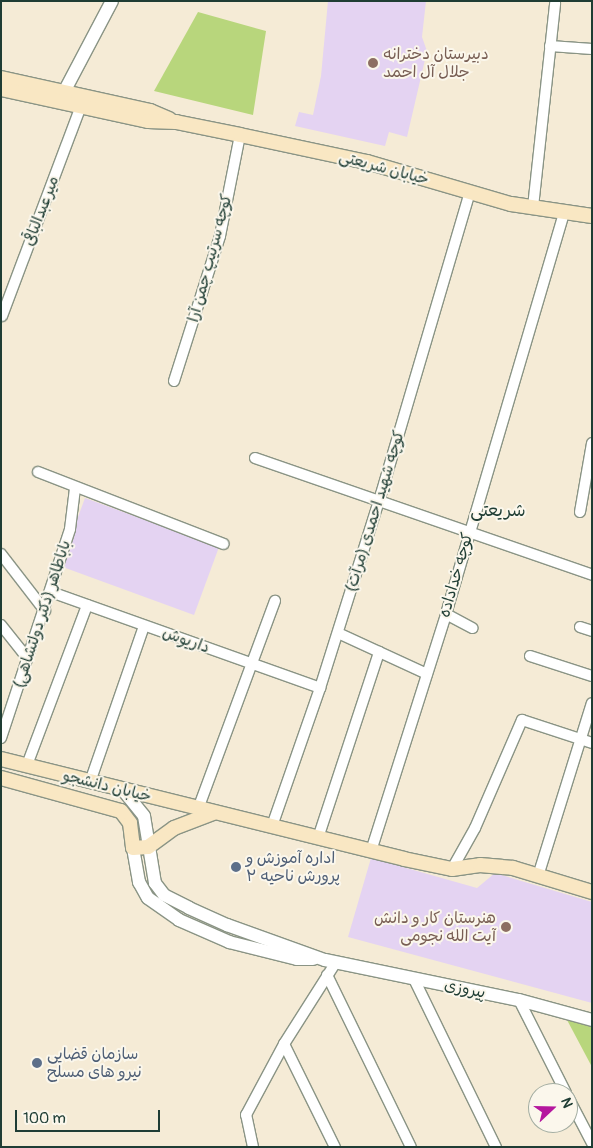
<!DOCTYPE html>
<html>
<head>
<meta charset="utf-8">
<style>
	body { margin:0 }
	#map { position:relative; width:593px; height:1148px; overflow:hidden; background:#f5ebd6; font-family:Pangolin,"Playpen Sans Arabic",sans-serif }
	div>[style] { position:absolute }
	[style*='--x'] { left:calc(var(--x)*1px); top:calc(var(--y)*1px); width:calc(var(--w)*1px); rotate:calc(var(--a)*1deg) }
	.built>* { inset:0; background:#e4d3f2 }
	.green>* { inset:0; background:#b8d67c }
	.roads { filter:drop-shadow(1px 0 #8a9485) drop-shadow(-1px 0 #8a9485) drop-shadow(0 1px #8a9485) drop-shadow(0 -1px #8a9485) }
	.minor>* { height:10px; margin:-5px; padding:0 5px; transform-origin:5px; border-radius:5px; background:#fff }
	.tertiary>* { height:12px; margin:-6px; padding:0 6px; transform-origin:6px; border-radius:6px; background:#fff }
	.secondary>* { height:14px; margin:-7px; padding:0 7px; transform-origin:7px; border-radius:7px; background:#f9e7c3 }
	.dots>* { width:14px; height:14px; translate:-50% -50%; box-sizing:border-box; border:2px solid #fbf7ec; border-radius:50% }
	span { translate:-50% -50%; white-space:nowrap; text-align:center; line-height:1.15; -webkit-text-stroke:4px #fbf7ec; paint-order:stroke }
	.education-label { font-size:16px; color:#785e54 }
	.left { translate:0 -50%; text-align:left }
	.right { translate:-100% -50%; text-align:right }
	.street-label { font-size:16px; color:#1f3d34 }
	.service-label { font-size:16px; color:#4e5e75 }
	.neighbourhood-label { font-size:18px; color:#1f3d34 }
	.frame { position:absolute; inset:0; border:2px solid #1f3d34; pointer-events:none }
	.north { position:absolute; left:528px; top:1083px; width:50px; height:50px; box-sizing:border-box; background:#fbf7ec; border:1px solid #a3ada2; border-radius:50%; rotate:69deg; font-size:14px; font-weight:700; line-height:20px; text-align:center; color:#1f3d34 }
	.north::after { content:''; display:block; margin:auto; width:18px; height:22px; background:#b5179e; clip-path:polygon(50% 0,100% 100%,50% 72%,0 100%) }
	.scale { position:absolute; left:15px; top:1110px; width:145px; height:22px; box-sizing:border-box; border:2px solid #1f3d34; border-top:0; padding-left:6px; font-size:15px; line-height:18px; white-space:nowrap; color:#1f3d34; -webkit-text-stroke:4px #fbf7ec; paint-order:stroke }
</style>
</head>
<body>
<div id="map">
	<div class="built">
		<i style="clip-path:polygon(328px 1px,426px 1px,422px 37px,427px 51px,407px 137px,389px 132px,385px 146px,295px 126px,299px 112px,313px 115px,321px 76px)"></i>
		<i style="clip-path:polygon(85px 498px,219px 547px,194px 615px,60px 566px)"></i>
		<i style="clip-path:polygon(371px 858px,477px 888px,495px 873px,592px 902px,592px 1003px,348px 937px)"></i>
	</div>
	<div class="green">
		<i style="clip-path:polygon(198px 12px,266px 31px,253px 115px,154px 91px)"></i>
		<i style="clip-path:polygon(566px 1018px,592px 1026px,592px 1067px)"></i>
	</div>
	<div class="roads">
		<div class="minor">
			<i style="--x:550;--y:46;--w:42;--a:4.1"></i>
			<i style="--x:533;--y:207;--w:205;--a:-83.8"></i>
			<i style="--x:2;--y:316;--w:224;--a:-69.4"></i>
			<i style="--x:174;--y:381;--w:152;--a:-72.4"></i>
			<i style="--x:220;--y:236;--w:103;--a:-78.8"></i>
			<i style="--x:255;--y:458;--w:357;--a:19.1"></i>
			<i style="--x:38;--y:472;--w:199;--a:21.2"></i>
			<i style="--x:580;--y:512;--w:70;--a:-80.1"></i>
			<i style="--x:1;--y:554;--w:72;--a:52.3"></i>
			<i style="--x:51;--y:592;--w:286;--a:19.6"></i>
			<i style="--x:446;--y:614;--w:30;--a:28"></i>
			<i style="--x:1;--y:625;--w:43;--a:51.5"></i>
			<i style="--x:580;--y:627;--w:13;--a:18"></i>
			<i style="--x:338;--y:633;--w:98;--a:24.7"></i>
			<i style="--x:530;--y:656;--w:65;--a:17.9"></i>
			<i style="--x:1;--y:738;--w:220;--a:-71.7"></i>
			<i style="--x:70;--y:529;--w:41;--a:-83"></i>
			<i style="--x:27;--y:765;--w:171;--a:-69.4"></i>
			<i style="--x:90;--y:782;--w:165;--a:-70.9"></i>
			<i style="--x:198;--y:809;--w:222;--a:-69.7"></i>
			<i style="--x:272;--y:826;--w:146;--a:-70.8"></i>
			<i style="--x:320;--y:688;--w:196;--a:-72.5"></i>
			<i style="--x:379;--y:501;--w:322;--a:-73.6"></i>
			<i style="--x:318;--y:838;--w:196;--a:-71.8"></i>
			<i style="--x:371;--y:851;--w:249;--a:-72.4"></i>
			<i style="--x:446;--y:614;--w:419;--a:-73.6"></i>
			<i style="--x:452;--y:869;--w:47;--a:-60.7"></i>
			<i style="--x:475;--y:828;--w:118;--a:-66.5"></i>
			<i style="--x:522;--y:720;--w:74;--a:18.2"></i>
			<i style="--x:538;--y:876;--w:181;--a:-72.7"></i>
			<i style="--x:327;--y:975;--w:191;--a:64"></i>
			<i style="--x:414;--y:979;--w:187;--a:64"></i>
			<i style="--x:519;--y:1000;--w:104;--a:63.2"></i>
			<i style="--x:284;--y:1044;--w:115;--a:63.7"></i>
			<i style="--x:568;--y:1097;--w:52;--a:62.4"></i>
			<i style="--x:253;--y:1147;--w:33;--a:-102"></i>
			<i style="--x:246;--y:1115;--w:81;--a:-61.8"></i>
			<i style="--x:284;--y:1044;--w:97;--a:-57.6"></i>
		</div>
		<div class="tertiary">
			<i style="--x:64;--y:92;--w:103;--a:-62.2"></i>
			<i style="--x:123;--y:790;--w:33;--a:51"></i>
			<i style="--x:144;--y:816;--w:68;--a:80.7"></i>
			<i style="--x:155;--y:883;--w:15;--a:53"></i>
			<i style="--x:164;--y:895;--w:28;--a:27"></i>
			<i style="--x:189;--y:908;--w:42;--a:24.1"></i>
			<i style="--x:227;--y:925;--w:104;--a:19.7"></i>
			<i style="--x:325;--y:960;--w:198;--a:11.7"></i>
			<i style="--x:519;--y:1000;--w:76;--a:15.3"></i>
			<i style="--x:133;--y:848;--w:35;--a:80"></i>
			<i style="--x:139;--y:882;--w:18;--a:61"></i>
			<i style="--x:148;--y:898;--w:38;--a:35"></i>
			<i style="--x:179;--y:920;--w:55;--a:23.7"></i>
			<i style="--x:229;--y:942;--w:70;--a:14"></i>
			<i style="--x:297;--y:959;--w:16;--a:0"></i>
		</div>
		<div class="secondary">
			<i style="--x:1;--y:78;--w:153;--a:12.5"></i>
			<i style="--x:150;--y:111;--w:21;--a:23"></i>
			<i style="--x:1;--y:89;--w:150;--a:12.3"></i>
			<i style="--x:148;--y:121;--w:28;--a:2"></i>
			<i style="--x:176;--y:122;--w:65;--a:11.5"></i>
			<i style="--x:240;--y:135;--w:130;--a:12"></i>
			<i style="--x:367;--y:162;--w:150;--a:16.3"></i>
			<i style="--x:511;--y:204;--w:82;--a:8.4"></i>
			<i style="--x:1;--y:759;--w:415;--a:13.9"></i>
			<i style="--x:404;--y:859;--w:49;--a:11.8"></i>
			<i style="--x:452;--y:869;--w:28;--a:-8"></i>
			<i style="--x:480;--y:865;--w:33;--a:5"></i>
			<i style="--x:513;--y:868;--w:83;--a:16.9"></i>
			<i style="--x:1;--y:778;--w:124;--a:15.4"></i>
			<i style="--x:121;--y:811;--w:15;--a:53"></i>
			<i style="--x:130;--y:823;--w:25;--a:83"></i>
			<i style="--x:133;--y:848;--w:15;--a:-4"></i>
			<i style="--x:148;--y:847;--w:32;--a:-36"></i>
			<i style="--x:174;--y:828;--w:42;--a:-21"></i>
		</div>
	</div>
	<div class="dots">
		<i style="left:373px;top:63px;background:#8d6e63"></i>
		<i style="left:236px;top:867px;background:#5c6f8a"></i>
		<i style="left:506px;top:927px;background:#8d6e63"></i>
		<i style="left:37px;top:1063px;background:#5c6f8a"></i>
	</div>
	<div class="education-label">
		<span class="left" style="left:383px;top:63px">دبیرستان دخترانه<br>جلال آل احمد</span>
		<span class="right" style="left:496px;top:927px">هنرستان کار و دانش<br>آیت الله نجومی</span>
	</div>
	<div class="street-label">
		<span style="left:384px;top:168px;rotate:15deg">خیابان شریعتی</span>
		<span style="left:41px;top:211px;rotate:-69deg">میرعبدالباقی</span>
		<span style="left:210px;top:258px;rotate:-75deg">کوچه سرتیپ چمن آرا</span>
		<span style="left:375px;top:511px;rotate:-73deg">کوچه شهید احمدی (مرآت)</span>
		<span style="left:456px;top:575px;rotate:-74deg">کوچه خداداده</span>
		<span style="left:42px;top:614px;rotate:-72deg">باباطاهر (دکتر دولتشاهی)</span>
		<span style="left:186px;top:640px;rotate:20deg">داریوش</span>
		<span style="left:107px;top:786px;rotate:14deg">خیابان دانشجو</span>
		<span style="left:465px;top:989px;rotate:12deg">پیروزی</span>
	</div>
	<div class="service-label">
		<span class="left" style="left:246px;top:867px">اداره آموزش و<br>پرورش ناحیه ۲</span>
		<span class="left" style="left:47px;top:1063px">سازمان قضایی<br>نیرو های مسلح</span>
	</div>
	<div class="neighbourhood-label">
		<span style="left:498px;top:511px">شریعتی</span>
	</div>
	<div class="frame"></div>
	<div class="north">N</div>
	<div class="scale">100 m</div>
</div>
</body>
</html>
